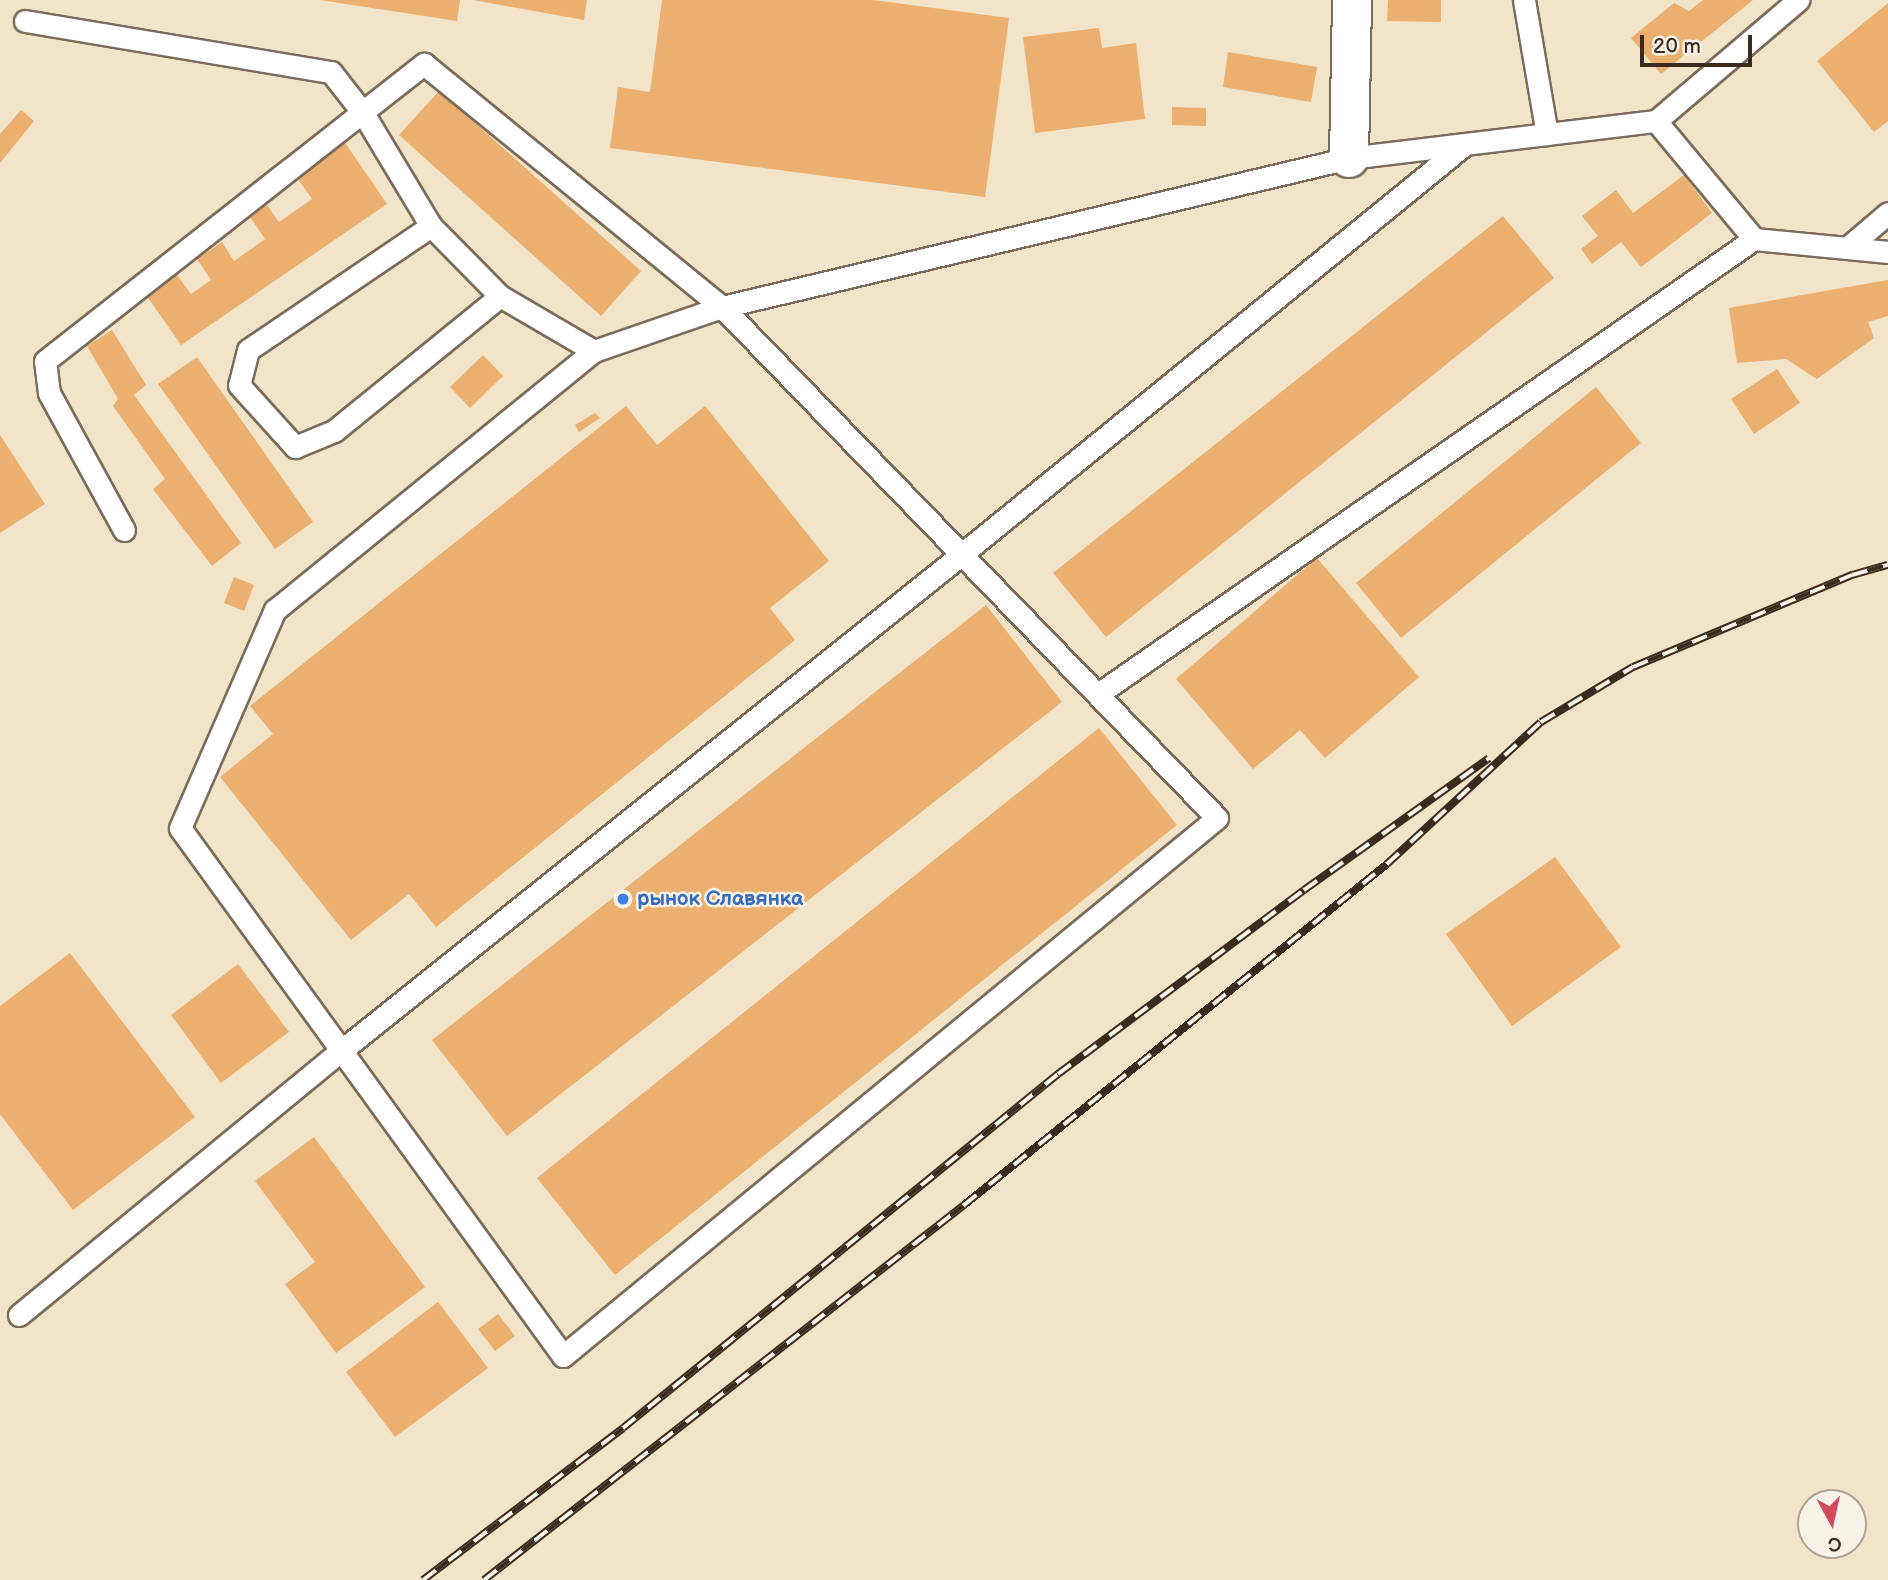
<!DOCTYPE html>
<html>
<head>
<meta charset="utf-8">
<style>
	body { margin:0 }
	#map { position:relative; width:1888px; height:1580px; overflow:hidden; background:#f2e4c9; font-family:"Balsamiq Sans",sans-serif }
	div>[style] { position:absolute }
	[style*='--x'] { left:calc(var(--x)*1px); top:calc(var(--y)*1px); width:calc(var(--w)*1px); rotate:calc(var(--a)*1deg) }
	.building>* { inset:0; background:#ebaf6f }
	.roads { filter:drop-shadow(2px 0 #7b6b5a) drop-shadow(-2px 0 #7b6b5a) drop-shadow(0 2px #7b6b5a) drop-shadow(0 -2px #7b6b5a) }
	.lane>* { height:21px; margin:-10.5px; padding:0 10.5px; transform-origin:10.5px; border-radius:10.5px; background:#fff }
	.street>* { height:38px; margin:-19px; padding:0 19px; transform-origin:19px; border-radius:19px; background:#fff }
	.rail>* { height:8px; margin-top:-4px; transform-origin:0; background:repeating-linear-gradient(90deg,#f7f3e8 0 16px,#3b2a1e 0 32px); box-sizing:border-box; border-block:2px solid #3b2a1e }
	.dots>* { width:19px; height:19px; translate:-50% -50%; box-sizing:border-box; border:4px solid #f7f3e8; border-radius:50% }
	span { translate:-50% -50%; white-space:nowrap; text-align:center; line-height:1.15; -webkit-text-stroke:5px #f7f3e8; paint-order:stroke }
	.shop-label { font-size:21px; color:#366cbe; font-weight:700 }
	.left { translate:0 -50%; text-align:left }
	.north { position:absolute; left:1797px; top:1489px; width:70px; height:70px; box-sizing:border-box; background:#f7f3e8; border:2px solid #aca397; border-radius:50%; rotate:172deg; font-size:19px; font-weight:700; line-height:28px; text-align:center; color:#3b2a1e }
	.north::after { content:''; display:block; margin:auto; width:24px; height:32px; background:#d1495b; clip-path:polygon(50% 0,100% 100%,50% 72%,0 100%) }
	.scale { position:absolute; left:1640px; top:35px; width:112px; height:32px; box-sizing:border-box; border:4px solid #3b2a1e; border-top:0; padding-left:9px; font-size:21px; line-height:24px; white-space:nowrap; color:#3b2a1e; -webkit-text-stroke:5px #f7f3e8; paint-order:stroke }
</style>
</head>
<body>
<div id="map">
	<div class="building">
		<i style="clip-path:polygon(320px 0,460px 0,457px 21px)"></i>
		<i style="clip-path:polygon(473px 0,587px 0,584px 20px)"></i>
		<i style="clip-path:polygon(662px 0,873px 0,1009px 18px,985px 197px,610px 148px,618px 87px,650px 92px)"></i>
		<i style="clip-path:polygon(1388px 0,1441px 0,1441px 22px,1387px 21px)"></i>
		<i style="clip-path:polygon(1703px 0,1753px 0,1661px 74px,1631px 38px,1674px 3px,1689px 11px)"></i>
		<i style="clip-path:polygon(1888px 3px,1888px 121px,1874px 132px,1817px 61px)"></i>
		<i style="clip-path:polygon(1099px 28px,1102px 48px,1136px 43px,1145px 119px,1035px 133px,1023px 37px)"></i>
		<i style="clip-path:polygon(1228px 52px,1317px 67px,1311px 102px,1223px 87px)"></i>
		<i style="clip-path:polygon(439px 91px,641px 271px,601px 316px,399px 135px)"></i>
		<i style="clip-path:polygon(1172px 107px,1206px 108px,1206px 126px,1172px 125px)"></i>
		<i style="clip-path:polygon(21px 110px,34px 121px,0 163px,0 134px)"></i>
		<i style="clip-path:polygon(339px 134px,387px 204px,181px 345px,142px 289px,172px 268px,191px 294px,211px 280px,197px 259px,222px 242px,234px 261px,265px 239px,250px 217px,267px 205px,279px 222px,312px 199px,290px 168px)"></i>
		<i style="clip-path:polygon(1684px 175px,1712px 213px,1641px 267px,1621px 242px,1592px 264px,1581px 249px,1598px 236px,1582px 216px,1616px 190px,1633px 213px)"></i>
		<i style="clip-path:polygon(1503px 216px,1554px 278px,1106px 637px,1053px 573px)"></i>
		<i style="clip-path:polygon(1888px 280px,1888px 316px,1868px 322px,1874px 338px,1817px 379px,1786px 359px,1737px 363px,1729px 308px)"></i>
		<i style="clip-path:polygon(112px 330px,146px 385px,134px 395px,241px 543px,212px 566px,153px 489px,165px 479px,113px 406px,118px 399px,87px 346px)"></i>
		<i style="clip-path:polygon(483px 355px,503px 376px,470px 408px,450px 387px)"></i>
		<i style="clip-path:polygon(197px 357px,313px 522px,275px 549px,158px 384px)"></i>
		<i style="clip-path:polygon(1777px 369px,1800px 403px,1754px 434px,1731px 399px)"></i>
		<i style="clip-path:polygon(1596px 387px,1641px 443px,1401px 638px,1356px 583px)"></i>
		<i style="clip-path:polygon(626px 406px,657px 445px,705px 406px,829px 561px,770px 608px,795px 640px,436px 927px,409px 894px,351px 940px,220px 777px,273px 734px,250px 706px)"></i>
		<i style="clip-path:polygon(595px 413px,600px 418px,579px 432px,575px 425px)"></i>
		<i style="clip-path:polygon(0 435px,45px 504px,0 533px)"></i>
		<i style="clip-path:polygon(1317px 558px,1419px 677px,1325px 758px,1300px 730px,1253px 769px,1176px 679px)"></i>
		<i style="clip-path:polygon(234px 577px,254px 585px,244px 611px,224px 603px)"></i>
		<i style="clip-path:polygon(986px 605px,1062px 702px,507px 1136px,432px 1040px)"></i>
		<i style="clip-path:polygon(1099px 728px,1177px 825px,615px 1275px,537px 1178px)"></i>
		<i style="clip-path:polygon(1555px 857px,1621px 947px,1512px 1026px,1446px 934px)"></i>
		<i style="clip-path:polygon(70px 953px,195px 1117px,73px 1210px,0 1114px,0 1006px)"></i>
		<i style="clip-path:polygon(238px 964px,289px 1032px,221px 1083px,171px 1015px)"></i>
		<i style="clip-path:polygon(314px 1137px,425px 1287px,336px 1353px,285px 1284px,315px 1262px,255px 1181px)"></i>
		<i style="clip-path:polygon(438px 1302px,488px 1368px,395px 1437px,346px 1372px)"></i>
		<i style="clip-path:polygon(498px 1314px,515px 1336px,495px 1351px,478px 1329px)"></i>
	</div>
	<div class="roads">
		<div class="lane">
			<i style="--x:1524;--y:0;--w:136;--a:80.3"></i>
			<i style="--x:25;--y:21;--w:310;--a:9.5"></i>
			<i style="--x:331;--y:72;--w:52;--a:52"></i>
			<i style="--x:363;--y:113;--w:132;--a:59"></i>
			<i style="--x:431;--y:226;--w:98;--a:45.4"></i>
			<i style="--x:500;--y:296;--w:109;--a:30.3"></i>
			<i style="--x:1656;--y:121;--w:153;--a:50.3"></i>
			<i style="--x:1754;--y:239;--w:135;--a:5.5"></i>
			<i style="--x:431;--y:226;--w:221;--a:145.9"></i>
			<i style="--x:248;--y:350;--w:36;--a:104"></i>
			<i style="--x:239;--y:385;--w:84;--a:47.9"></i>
			<i style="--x:295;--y:447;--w:42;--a:-22.3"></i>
			<i style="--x:334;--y:431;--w:214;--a:-39.1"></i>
			<i style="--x:1847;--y:248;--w:54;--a:-40.5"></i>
			<i style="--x:722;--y:307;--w:711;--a:45.91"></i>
			<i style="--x:1217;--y:818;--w:847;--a:140.56"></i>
			<i style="--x:563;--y:1356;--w:652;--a:-125.96"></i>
			<i style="--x:180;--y:828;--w:238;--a:-66.5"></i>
			<i style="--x:275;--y:610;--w:411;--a:-39.1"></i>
			<i style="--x:594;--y:351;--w:135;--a:-19"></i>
			<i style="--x:124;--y:530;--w:156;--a:-118.7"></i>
			<i style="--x:49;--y:393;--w:32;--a:-97"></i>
			<i style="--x:45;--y:361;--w:482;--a:-38.1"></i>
			<i style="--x:424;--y:64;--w:385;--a:39.2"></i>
			<i style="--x:722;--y:307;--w:644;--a:-13.37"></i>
			<i style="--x:1349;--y:158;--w:309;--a:-6.9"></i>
			<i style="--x:1656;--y:121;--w:187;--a:-40.4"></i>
			<i style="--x:1098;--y:694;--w:798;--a:-34.75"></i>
			<i style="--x:19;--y:1315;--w:418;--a:-39.4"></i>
			<i style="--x:342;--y:1050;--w:794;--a:-38.66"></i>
			<i style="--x:962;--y:554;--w:648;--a:-39.17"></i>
		</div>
		<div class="street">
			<i style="--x:1349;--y:158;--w:158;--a:-88.9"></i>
		</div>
	</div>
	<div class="rail">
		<i style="--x:423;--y:1580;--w:251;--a:-37.2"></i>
		<i style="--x:623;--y:1428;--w:561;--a:-39.14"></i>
		<i style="--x:1058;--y:1074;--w:307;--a:-36.8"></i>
		<i style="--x:1304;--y:890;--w:227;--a:-35.5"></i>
		<i style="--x:484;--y:1580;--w:609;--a:-38"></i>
		<i style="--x:964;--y:1205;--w:543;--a:-38.87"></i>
		<i style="--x:1387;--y:864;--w:209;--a:-42.7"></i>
		<i style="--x:1541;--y:722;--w:107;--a:-30.9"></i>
		<i style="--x:1633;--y:667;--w:238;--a:-22.8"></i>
		<i style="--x:1852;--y:575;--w:37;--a:-16"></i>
	</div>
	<div class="dots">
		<i style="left:623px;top:899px;background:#3f7fe0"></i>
	</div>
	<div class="shop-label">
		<span class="left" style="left:637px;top:899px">рынок Славянка</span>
	</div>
	<div class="north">С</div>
	<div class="scale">20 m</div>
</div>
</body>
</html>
